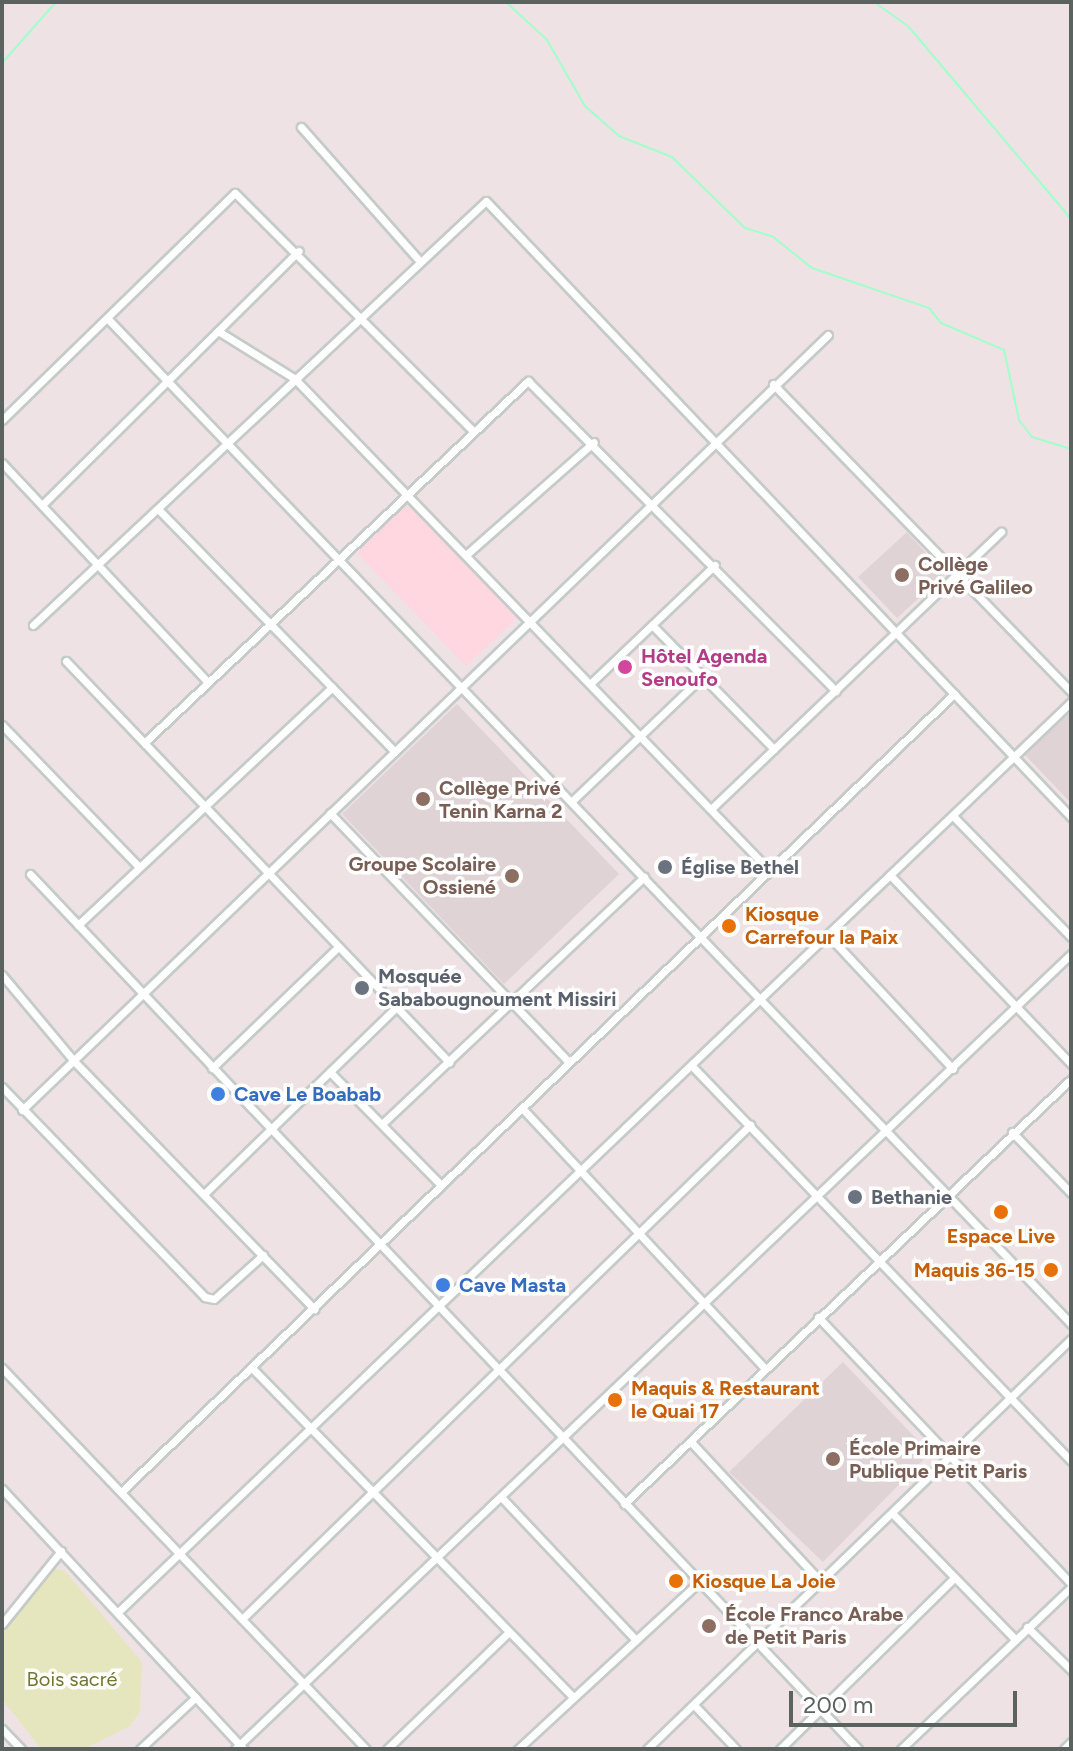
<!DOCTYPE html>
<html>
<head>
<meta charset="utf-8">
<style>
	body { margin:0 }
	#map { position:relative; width:1073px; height:1751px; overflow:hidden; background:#eee2e5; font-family:Figtree,sans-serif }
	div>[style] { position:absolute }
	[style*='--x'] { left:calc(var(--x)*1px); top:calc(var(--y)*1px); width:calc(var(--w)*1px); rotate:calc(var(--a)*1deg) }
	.commercial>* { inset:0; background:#fed7e0 }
	.education>* { inset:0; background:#e0d3d6 }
	.green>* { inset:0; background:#e6e6be }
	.stream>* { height:2px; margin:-1px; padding:0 1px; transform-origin:1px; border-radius:1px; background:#a1ffcb }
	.roads { filter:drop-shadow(2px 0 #c4cbc9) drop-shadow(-2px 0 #c4cbc9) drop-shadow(0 2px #c4cbc9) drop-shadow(0 -2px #c4cbc9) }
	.street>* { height:7px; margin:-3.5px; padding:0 3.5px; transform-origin:3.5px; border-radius:3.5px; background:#fff }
	.dots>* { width:22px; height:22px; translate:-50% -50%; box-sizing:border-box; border:4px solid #fff; border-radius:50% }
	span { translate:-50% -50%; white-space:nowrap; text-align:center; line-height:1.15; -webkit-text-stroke:7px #fff; paint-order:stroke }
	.education-label { font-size:20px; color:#785e54; font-weight:700 }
	.left { translate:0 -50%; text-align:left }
	.right { translate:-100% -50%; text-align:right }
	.hotel-label { font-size:20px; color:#b23c85; font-weight:700 }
	.worship-label { font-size:20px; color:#5b616d; font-weight:700 }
	.food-label { font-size:20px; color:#c56008; font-weight:700 }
	.shop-label { font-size:20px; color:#366cbe; font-weight:700 }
	.park-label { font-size:20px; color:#73772f }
	.frame { position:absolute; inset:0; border:4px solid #5b6360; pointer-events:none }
	.scale { position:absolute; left:789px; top:1691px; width:228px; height:36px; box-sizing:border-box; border:4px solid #5b6360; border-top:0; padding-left:10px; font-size:24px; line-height:28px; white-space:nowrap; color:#5b6360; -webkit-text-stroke:6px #fff; paint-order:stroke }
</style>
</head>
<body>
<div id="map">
	<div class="commercial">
		<i style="clip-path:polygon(407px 503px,518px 617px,466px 666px,357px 553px)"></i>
	</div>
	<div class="education">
		<i style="clip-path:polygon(907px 532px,945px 574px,897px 618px,858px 577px)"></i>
		<i style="clip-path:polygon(457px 704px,619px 874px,504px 984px,342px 814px)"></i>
		<i style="clip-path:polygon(1071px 711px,1071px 803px,1025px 755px)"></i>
		<i style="clip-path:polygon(843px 1362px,930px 1453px,823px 1562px,729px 1472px)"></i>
	</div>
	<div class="green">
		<i style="clip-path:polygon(53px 1568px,65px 1571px,142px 1662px,140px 1712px,130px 1726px,84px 1749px,41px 1749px,2px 1699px,2px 1635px)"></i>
	</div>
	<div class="stream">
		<i style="--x:506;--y:2;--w:56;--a:42.8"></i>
		<i style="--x:547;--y:40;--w:76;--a:60.1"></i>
		<i style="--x:585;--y:106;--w:45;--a:41.4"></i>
		<i style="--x:619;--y:136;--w:57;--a:21.6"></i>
		<i style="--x:672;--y:157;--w:102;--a:44.2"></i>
		<i style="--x:745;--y:228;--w:28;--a:17"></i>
		<i style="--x:772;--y:236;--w:51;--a:38.7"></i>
		<i style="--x:812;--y:268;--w:124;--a:18.9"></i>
		<i style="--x:929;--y:308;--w:19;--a:51"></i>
		<i style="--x:941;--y:323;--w:69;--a:23.2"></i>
		<i style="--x:1004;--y:350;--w:72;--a:77.9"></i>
		<i style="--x:1019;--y:420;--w:21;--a:53"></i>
		<i style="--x:1032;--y:437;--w:41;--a:17.1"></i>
		<i style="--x:874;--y:2;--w:42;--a:35.2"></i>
		<i style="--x:908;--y:26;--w:253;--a:49.8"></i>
		<i style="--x:2;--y:63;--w:81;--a:-48.5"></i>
	</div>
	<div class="roads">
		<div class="street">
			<i style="--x:301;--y:127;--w:175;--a:48.5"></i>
			<i style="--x:108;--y:319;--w:1392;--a:46.22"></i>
			<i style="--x:218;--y:331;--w:91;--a:31.9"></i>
			<i style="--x:295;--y:379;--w:684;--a:46.01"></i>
			<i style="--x:773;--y:384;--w:429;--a:45.9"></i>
			<i style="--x:2;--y:420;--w:325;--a:-44.3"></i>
			<i style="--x:235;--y:193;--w:337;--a:45"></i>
			<i style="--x:2;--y:463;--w:301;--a:46.8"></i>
			<i style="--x:42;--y:505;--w:361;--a:-44.7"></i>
			<i style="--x:158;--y:509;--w:339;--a:45.7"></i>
			<i style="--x:467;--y:554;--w:169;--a:-41.4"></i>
			<i style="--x:33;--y:625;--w:620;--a:-43.11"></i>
			<i style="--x:486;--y:201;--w:850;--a:46.48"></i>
			<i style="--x:652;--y:625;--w:174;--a:45.5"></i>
			<i style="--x:66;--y:661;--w:555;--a:46.32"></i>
			<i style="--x:591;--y:683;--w:171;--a:-43.6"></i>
			<i style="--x:2;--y:725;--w:196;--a:46"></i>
			<i style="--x:144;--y:743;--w:528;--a:-43.31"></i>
			<i style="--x:528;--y:381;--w:437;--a:45.2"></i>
			<i style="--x:572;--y:801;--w:181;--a:-43.7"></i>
			<i style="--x:712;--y:808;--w:400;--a:-43.7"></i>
			<i style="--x:330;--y:813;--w:345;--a:46.2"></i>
			<i style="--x:953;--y:816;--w:169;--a:45.7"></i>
			<i style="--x:30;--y:874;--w:1205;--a:46.58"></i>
			<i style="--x:890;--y:875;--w:262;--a:46.2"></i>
			<i style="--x:78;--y:925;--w:348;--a:-43.1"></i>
			<i style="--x:828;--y:935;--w:183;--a:47"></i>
			<i style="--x:2;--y:975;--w:111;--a:50.1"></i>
			<i style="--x:73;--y:1060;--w:347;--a:45.9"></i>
			<i style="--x:692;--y:1066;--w:547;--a:46.18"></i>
			<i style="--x:212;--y:1068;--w:173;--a:-43.8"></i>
			<i style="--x:330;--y:1072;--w:158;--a:45.5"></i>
			<i style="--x:2;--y:1087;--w:292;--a:46"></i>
			<i style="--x:205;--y:1297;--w:9;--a:13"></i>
			<i style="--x:214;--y:1299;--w:66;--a:-41.9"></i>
			<i style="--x:522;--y:1108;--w:357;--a:47"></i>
			<i style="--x:22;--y:1110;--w:1118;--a:-43.88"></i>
			<i style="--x:383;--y:1123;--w:359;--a:-43.3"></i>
			<i style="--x:1012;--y:1132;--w:85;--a:46"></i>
			<i style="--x:204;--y:1194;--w:267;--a:-44.2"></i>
			<i style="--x:818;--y:1317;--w:368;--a:46.5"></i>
			<i style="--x:2;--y:1368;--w:527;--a:46.31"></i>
			<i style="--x:252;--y:1368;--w:460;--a:45.7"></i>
			<i style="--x:691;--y:1442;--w:191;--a:47.1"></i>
			<i style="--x:2;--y:1489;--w:355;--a:47.1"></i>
			<i style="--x:121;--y:1492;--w:1154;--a:-43.77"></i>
			<i style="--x:502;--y:1498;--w:195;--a:46.7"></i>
			<i style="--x:624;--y:1504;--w:617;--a:-43.55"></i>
			<i style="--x:892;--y:1513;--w:176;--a:45.7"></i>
			<i style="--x:118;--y:1612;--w:1318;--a:-43.68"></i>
			<i style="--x:242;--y:1619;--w:709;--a:-44.2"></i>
			<i style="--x:2;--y:1624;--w:94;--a:-51.1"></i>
			<i style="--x:1027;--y:1627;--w:62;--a:44.3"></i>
			<i style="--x:694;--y:1705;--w:61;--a:46.3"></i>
			<i style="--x:2;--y:1729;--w:28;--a:46"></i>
			<i style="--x:140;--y:1749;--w:76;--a:-42.9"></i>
			<i style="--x:235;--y:1749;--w:1154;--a:-43.56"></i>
			<i style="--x:387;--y:1749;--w:169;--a:-43.8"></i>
			<i style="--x:518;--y:1749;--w:245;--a:-42.7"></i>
			<i style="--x:647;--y:1749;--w:590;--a:-44.04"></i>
			<i style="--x:780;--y:1749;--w:244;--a:-44.5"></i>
			<i style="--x:901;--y:1749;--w:235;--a:-43.6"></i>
			<i style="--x:1064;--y:1749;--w:10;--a:-45"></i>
		</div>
	</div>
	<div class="dots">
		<i style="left:902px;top:575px;background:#8d6e63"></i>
		<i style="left:625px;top:667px;background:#d1479c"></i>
		<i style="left:423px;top:799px;background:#8d6e63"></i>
		<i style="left:665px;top:867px;background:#6b7280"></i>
		<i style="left:512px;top:876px;background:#8d6e63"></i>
		<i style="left:729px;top:926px;background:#e8710a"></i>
		<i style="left:362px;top:988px;background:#6b7280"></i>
		<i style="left:218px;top:1094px;background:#3f7fe0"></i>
		<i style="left:855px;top:1197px;background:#6b7280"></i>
		<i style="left:1001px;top:1212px;background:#e8710a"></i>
		<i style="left:1051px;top:1270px;background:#e8710a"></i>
		<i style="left:443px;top:1285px;background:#3f7fe0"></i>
		<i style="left:615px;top:1400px;background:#e8710a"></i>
		<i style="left:833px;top:1459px;background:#8d6e63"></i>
		<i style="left:676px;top:1581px;background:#e8710a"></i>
		<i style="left:709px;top:1626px;background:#8d6e63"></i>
	</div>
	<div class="education-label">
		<span class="left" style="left:918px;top:576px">Collège<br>Privé Galileo</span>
		<span class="left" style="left:439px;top:800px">Collège Privé<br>Tenin Karna 2</span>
		<span class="right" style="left:496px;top:876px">Groupe Scolaire<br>Ossiené</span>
		<span class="left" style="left:849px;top:1460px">École Primaire<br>Publique Petit Paris</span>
		<span class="left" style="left:725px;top:1626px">École Franco Arabe<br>de Petit Paris</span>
	</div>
	<div class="hotel-label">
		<span class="left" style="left:641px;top:668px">Hôtel Agenda<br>Senoufo</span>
	</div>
	<div class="worship-label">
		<span class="left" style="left:681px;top:867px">Église Bethel</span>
		<span class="left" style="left:378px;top:988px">Mosquée<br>Sababougnoument Missiri</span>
		<span class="left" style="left:871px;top:1197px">Bethanie</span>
	</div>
	<div class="food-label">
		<span class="left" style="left:745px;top:926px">Kiosque<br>Carrefour la Paix</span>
		<span style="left:1001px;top:1236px">Espace Live</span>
		<span class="right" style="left:1035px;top:1270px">Maquis 36-15</span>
		<span class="left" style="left:631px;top:1400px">Maquis &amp; Restaurant<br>le Quai 17</span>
		<span class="left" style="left:692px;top:1581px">Kiosque La Joie</span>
	</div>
	<div class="shop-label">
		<span class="left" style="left:234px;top:1094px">Cave Le Boabab</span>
		<span class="left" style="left:459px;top:1285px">Cave Masta</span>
	</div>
	<div class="park-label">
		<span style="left:72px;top:1679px">Bois sacré</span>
	</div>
	<div class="frame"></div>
	<div class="scale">200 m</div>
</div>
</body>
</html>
